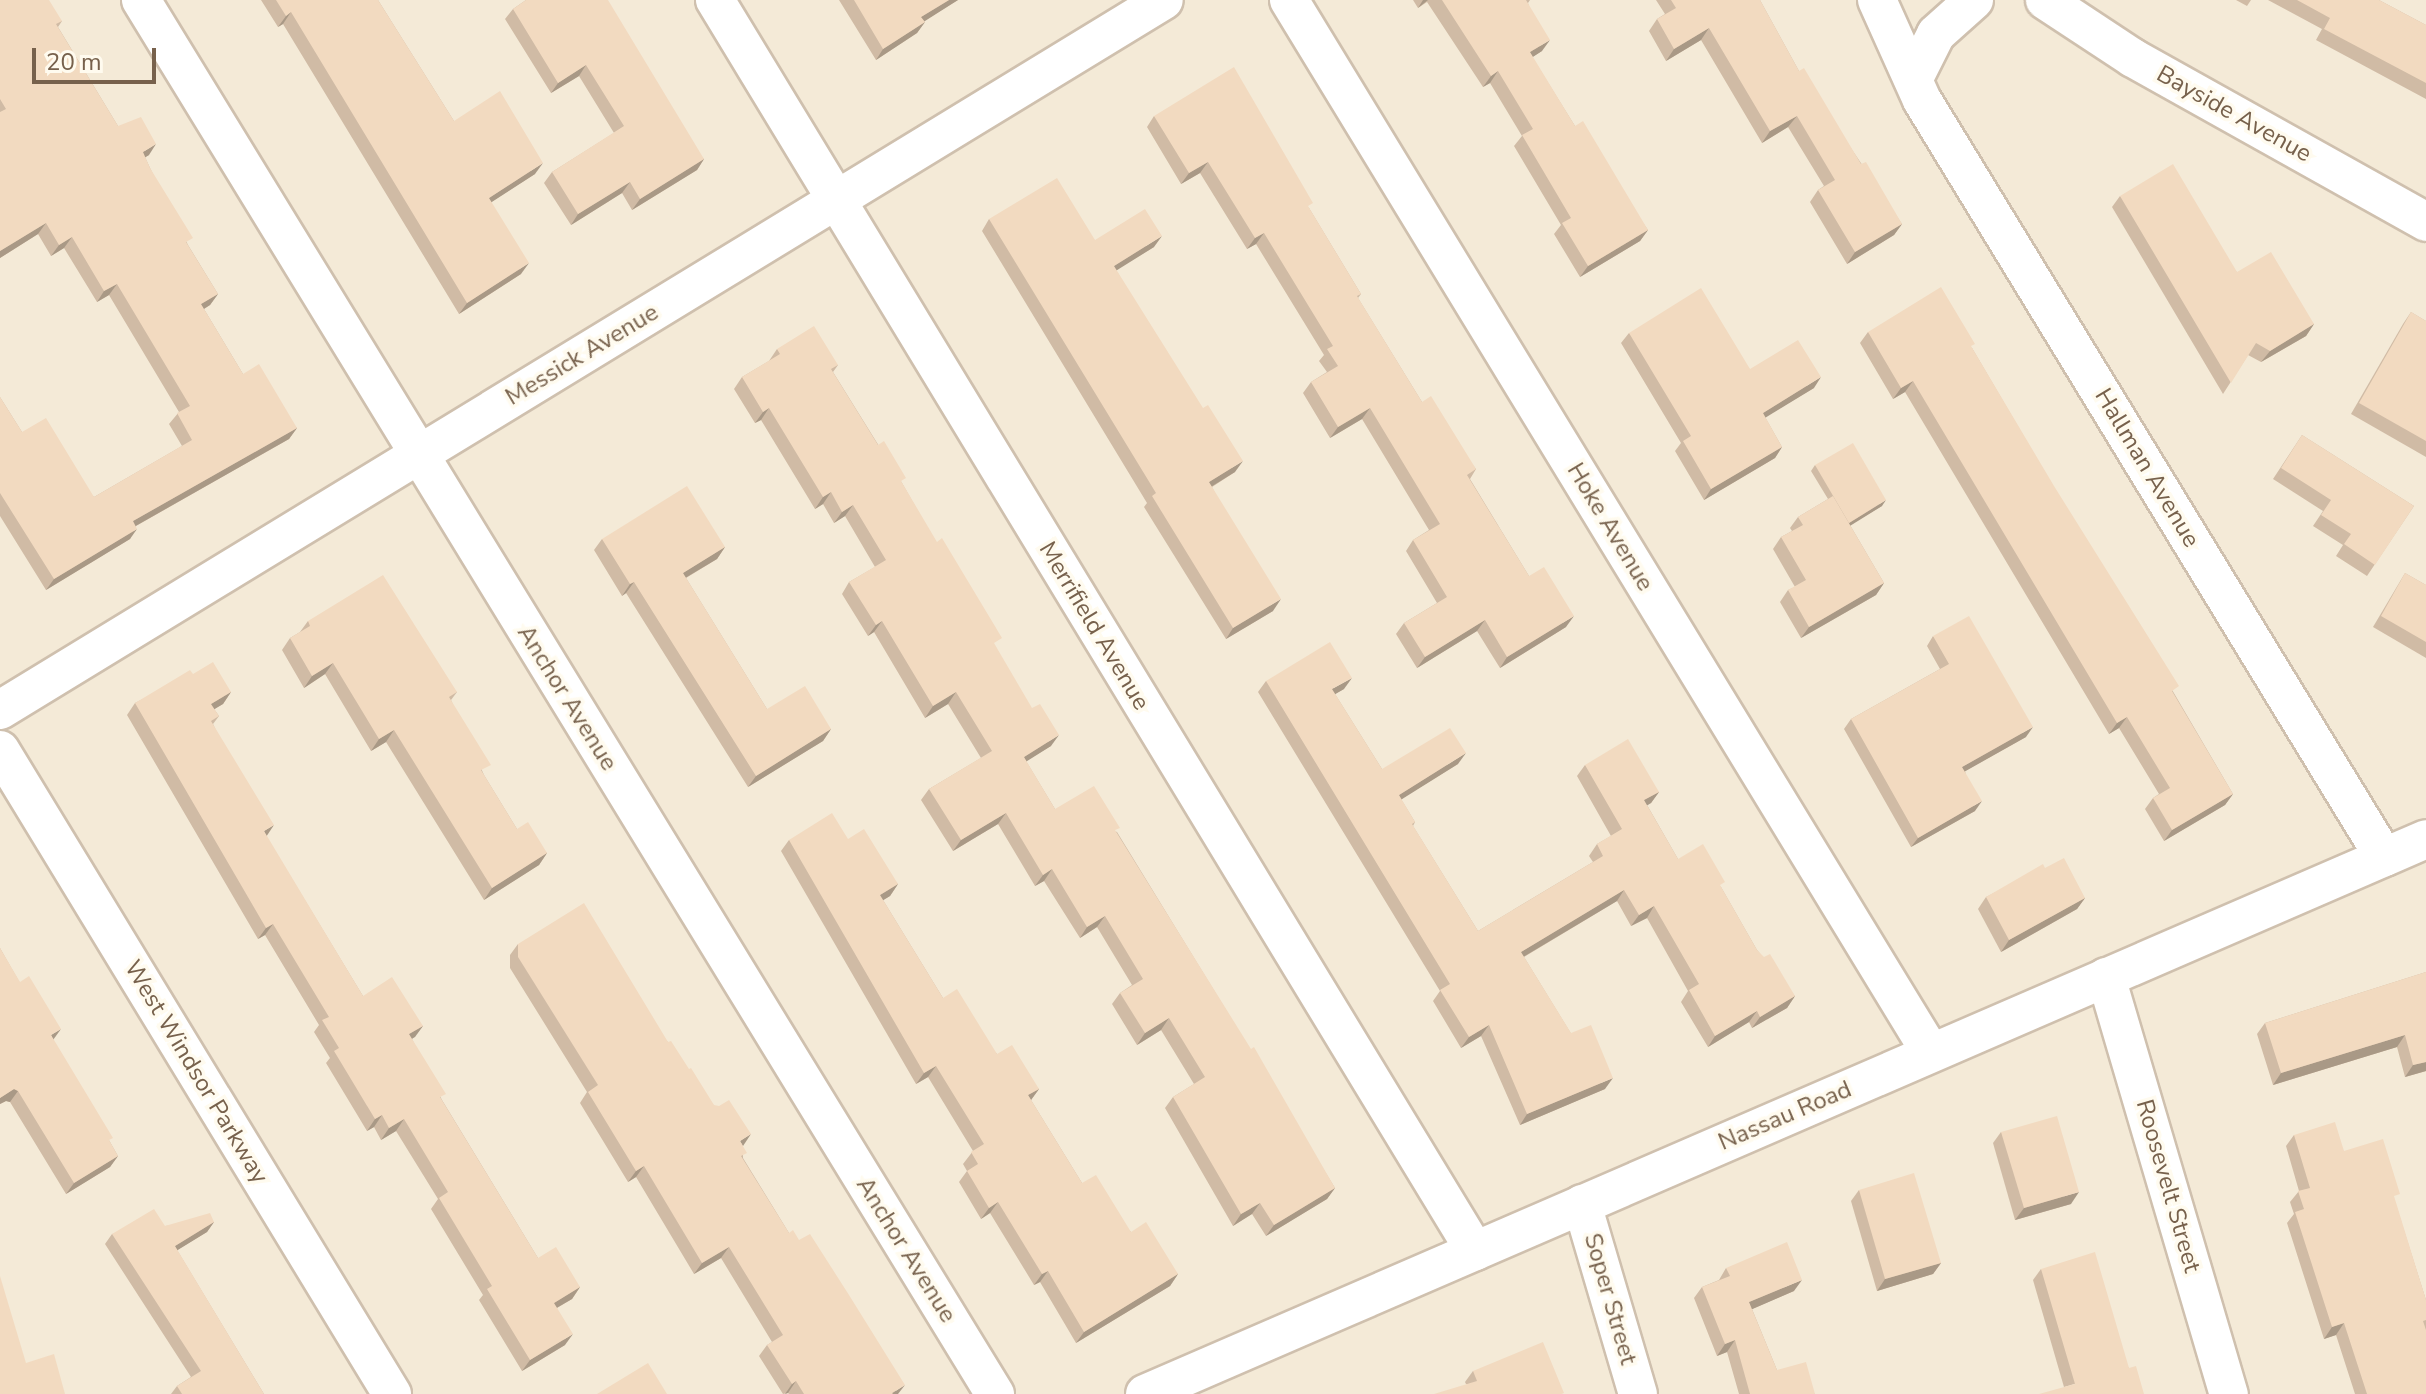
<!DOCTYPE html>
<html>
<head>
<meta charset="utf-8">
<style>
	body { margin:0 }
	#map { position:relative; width:2426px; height:1394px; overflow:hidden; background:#fcf7e9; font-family:"Nunito Sans",sans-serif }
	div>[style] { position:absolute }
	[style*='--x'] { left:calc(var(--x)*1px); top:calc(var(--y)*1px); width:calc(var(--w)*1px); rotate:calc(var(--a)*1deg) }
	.residential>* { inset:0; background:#f4ead7 }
	.roads { filter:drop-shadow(2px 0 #cfc0ae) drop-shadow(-2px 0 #cfc0ae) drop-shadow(0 2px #cfc0ae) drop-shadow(0 -2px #cfc0ae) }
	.minor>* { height:38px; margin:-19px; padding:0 19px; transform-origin:19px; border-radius:19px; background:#fff }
	.wall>* { inset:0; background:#d0bba5 }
	.shaded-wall>* { inset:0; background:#a99986 }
	.building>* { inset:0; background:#f2dac0 }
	span { translate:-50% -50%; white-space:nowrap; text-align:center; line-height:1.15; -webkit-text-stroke:7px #fffbef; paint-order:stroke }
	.street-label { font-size:24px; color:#77614c }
	.scale { position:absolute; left:32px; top:48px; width:124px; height:36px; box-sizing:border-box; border:4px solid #77614c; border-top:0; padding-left:10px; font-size:24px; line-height:28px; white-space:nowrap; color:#77614c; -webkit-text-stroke:6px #fffbef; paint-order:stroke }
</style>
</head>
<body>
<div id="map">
	<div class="residential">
		<i style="clip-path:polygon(0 0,2426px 0,2426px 1394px,0 1394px)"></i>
	</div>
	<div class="roads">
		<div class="minor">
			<i style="--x:141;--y:0;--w:1635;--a:58.51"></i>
			<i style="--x:715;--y:0;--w:1464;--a:58.72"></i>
			<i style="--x:1289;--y:0;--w:1233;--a:58.63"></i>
			<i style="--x:1877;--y:0;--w:110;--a:65.8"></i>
			<i style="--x:1922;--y:100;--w:887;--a:58.6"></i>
			<i style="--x:2045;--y:0;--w:105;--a:33.4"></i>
			<i style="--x:2133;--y:58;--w:336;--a:29.2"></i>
			<i style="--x:1914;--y:78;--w:49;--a:-63.4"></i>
			<i style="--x:1936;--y:34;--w:51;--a:-41.8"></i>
			<i style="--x:0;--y:710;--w:1363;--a:-31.38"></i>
			<i style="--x:0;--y:750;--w:754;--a:58.67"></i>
			<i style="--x:2106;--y:977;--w:435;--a:73.6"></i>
			<i style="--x:1582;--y:1204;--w:198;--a:73.6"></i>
			<i style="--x:1145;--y:1394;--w:1396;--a:-23.42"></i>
		</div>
	</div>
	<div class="wall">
		<i style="clip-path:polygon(0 0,62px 21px,58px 27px,118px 126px,149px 155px,145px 157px,150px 168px,188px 245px,218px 294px,210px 305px,204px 309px,243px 374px,297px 428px,289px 439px,136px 526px,130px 539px,46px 590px,0 516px,0 397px,22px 432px,94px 497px,182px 446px,169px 424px,179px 412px,109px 295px,97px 302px,64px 248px,51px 256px,38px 234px,0 258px)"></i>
		<i style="clip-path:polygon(261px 0,378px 0,454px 121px,535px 174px,491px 202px,521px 274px,459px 314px,283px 24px,278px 27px)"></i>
		<i style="clip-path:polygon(526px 0,704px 159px,697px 170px,632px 210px,622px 193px,571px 225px,544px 183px,552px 172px,614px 133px,579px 76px,551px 93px,505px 19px,513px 9px)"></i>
		<i style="clip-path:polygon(839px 0,958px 0,924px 21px,925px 22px,917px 33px,876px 60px)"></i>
		<i style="clip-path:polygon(1413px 0,1530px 0,1528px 3px,1542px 51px,1532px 57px,1575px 126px,1648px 230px,1640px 241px,1580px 277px,1554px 234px,1561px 225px,1514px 146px,1522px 136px,1490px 83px,1483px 87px,1427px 2px,1418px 8px)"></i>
		<i style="clip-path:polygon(1656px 0,1760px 0,1799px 71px,1902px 224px,1894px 235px,1847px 264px,1810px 202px,1818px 190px,1824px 186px,1788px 127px,1762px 143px,1701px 40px,1666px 61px,1649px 31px,1657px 19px,1665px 14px)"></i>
		<i style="clip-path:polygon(2236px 0,2251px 0,2247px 6px)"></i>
		<i style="clip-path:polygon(2268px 0,2379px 0,2426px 25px,2426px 99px,2316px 40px,2322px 29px)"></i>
		<i style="clip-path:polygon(1154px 116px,1309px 208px,1361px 294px,1358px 298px,1422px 402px,1476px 469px,1470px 479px,1529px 576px,1566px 627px,1500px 668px,1477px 631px,1417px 668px,1396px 634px,1404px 623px,1437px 603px,1406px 551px,1413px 540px,1429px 530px,1362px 419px,1330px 438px,1303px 393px,1311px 382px,1327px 372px,1319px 361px,1324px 355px,1256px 244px,1247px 249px,1200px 173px,1181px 184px,1147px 127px)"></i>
		<i style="clip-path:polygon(2120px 196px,2237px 272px,2314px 324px,2306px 336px,2261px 362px,2248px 355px,2223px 394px,2112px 207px)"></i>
		<i style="clip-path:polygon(989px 219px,1095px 240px,1154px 247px,1116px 270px,1235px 472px,1212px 487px,1273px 611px,1226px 639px,1144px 507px,1147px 503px,982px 231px)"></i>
		<i style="clip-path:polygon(2411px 312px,2426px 321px,2426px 457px,2351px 414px,2403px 324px)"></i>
		<i style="clip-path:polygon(1868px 332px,1972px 348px,2233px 794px,2225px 805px,2164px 841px,2145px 809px,2153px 798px,2159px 794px,2119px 728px,2109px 734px,1905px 392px,1893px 399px,1860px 343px)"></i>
		<i style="clip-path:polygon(1629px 333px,1750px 369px,1814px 388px,1765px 417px,1782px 447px,1775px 458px,1704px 500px,1675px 451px,1681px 443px,1621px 343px)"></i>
		<i style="clip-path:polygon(777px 349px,838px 365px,833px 372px,902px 483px,1051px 746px,1026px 761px,1055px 809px,1117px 832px,1335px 1188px,1327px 1199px,1266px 1236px,1252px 1214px,1233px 1226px,1165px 1108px,1173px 1097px,1194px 1084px,1161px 1030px,1137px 1045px,1112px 1004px,1120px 993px,1132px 985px,1097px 927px,1080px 938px,1044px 881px,1035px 886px,998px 824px,953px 851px,921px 800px,929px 789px,981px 758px,948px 704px,925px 718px,874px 632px,868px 636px,842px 594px,849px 582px,875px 567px,845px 516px,834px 523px,823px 504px,815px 509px,761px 420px,755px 423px,734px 389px,742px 377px,769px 361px)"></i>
		<i style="clip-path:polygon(2302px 435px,2414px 506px,2367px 576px,2336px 556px,2343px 545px,2313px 526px,2323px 511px,2273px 479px)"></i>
		<i style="clip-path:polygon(1815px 465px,1882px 506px,1850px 525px,1884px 583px,1876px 595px,1801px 638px,1780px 602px,1788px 590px,1795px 587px,1773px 549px,1781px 537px,1792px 531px,1790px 528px,1798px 517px,1828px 499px,1811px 471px)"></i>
		<i style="clip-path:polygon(602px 539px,725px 547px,717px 559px,686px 578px,767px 709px,831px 729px,823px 741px,748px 787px,626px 593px,622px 596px,594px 550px)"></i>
		<i style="clip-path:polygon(2405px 573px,2426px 585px,2426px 658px,2373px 627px)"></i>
		<i style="clip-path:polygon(308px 621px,457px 692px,451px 700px,484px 775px,517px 829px,547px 853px,539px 865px,484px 900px,386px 742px,371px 751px,325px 674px,304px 688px,282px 650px,290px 638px,300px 632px)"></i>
		<i style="clip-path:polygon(1933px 636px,2026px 737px,1965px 771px,1975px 811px,1911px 847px,1844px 729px,1851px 719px,1940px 669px,1927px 646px)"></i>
		<i style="clip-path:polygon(193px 674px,231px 692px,223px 704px,214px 709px,219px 716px,213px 724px,266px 836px,363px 996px,423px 1026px,412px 1039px,442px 1100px,538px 1258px,580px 1287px,572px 1299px,557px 1308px,565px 1345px,522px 1371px,479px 1300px,483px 1295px,431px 1209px,438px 1199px,396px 1131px,381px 1140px,374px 1127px,367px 1131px,326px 1063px,330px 1058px,314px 1032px,319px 1025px,265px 935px,258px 939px,127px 715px,135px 703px)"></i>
		<i style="clip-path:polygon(1266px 681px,1344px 689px,1335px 694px,1382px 769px,1458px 764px,1401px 799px,1415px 822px,1413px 826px,1478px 931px,1593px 862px,1589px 856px,1597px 844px,1611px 836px,1577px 776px,1585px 765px,1659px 792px,1651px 803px,1647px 805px,1678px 859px,1721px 887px,1757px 950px,1795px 996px,1787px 1008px,1752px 1028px,1749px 1022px,1708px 1047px,1681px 1002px,1688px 991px,1647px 918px,1631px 926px,1617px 901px,1524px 957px,1605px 1089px,1520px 1125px,1481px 1036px,1461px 1048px,1433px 1001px,1440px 991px,1258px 692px)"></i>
		<i style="clip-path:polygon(848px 839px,898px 884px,890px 896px,883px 900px,943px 998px,997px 1054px,1039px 1089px,1031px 1100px,1082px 1183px,1131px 1232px,1178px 1274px,1170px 1286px,1076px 1343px,1040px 1282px,1034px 1285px,990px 1213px,981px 1219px,959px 1182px,967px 1171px,963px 1164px,973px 1151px,928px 1077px,916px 1084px,781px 851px,789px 840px)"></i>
		<i style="clip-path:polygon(2045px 868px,2085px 898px,2077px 909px,2001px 952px,1978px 909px,1986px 897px)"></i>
		<i style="clip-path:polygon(518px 944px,668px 1042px,743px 1146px,743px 1158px,789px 1233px,898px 1394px,789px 1394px,788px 1393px,783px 1394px,759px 1356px,767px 1345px,772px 1342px,721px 1258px,694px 1274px,636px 1177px,628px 1182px,580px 1103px,587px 1092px,510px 968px,510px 955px)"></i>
		<i style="clip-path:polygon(0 948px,118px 1156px,110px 1167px,66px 1194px,10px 1102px,6px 1101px,0 1104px)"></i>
		<i style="clip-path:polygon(2426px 972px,2426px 1071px,2405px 1077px,2397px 1047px,2273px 1085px,2257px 1034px,2265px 1023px)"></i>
		<i style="clip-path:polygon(2001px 1132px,2071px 1204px,2015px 1220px,1993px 1143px)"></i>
		<i style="clip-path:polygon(2294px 1135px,2344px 1151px,2395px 1202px,2426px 1300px,2426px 1394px,2355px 1394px,2336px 1335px,2324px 1339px,2287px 1223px,2294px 1214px,2290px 1202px,2299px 1191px,2286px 1146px)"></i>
		<i style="clip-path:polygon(1859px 1190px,1941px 1263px,1933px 1274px,1877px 1291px,1851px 1201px)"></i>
		<i style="clip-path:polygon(214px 1222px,207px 1232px,177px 1250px,264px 1394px,171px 1394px,177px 1386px,191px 1377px,105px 1244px,112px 1234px,165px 1226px)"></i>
		<i style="clip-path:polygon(1726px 1268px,1794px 1291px,1752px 1309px,1777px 1370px,1815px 1394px,1739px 1394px,1727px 1352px,1717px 1356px,1694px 1298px,1702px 1287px,1719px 1280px)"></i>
		<i style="clip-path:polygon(2041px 1269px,2129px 1368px,2064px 1387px,2033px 1280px)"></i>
		<i style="clip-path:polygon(1473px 1371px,1563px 1394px,1466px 1384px,1465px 1382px)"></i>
	</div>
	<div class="shaded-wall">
		<i style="clip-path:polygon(949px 0,958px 0,914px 28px,921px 17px)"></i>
		<i style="clip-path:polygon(1423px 0,1428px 0,1418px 8px)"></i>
		<i style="clip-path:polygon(291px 12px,283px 24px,278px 27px,286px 16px)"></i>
		<i style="clip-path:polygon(925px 22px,917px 33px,876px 60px,883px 49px)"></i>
		<i style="clip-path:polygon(1709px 28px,1701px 40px,1666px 61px,1674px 49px)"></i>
		<i style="clip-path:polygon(1550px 40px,1542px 51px,1522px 64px,1530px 52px)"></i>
		<i style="clip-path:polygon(586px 65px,579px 76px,551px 93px,558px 83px)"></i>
		<i style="clip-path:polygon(1498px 71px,1490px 83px,1483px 87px,1491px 76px)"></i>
		<i style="clip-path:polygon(1797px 116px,1788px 127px,1762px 143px,1770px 131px)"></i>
		<i style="clip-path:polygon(156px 144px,149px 155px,136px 163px,143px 152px)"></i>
		<i style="clip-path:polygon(704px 159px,697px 170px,632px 210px,640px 199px)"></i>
		<i style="clip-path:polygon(1208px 162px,1200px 173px,1181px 184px,1189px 173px)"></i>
		<i style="clip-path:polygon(543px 163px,535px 174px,481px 209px,489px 198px)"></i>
		<i style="clip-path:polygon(630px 182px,622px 193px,571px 225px,578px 214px)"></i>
		<i style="clip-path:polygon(46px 223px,38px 234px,0 258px,0 251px)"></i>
		<i style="clip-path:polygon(1902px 224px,1894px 235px,1847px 264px,1855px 252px)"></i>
		<i style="clip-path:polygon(1648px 230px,1640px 241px,1580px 277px,1588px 266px)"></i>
		<i style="clip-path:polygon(1264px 233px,1256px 244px,1247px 249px,1255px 238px)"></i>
		<i style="clip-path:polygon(1162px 236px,1154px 247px,1106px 277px,1114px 266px)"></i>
		<i style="clip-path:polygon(72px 237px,64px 248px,51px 256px,59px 245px)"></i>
		<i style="clip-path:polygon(529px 263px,521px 274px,459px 314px,467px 303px)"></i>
		<i style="clip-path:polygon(117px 284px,109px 295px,97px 302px,104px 291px)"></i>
		<i style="clip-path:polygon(218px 294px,210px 305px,194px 315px,201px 304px)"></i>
		<i style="clip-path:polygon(2314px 324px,2306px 336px,2261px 362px,2270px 351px)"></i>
		<i style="clip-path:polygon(1821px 377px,1814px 388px,1755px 424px,1763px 413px)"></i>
		<i style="clip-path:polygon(1913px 381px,1905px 392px,1893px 399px,1901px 388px)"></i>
		<i style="clip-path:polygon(769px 408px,761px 420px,755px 423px,763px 412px)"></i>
		<i style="clip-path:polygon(1370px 408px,1362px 419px,1330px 438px,1338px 427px)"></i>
		<i style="clip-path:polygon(297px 428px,289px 439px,125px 532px,133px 521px)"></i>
		<i style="clip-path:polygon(1782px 447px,1775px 458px,1704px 500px,1711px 489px)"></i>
		<i style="clip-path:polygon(1243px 461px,1235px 472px,1201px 493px,1209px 482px)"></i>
		<i style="clip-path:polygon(831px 492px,823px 504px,815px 509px,823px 497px)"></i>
		<i style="clip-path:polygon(1886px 500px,1882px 506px,1845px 529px,1849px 523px)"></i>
		<i style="clip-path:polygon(853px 505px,845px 516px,834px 523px,842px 512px)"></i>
		<i style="clip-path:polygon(137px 529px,130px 539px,46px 590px,54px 579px)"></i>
		<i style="clip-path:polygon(725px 547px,717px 559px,675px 584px,683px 573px)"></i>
		<i style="clip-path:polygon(634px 582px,626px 593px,622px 596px,630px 584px)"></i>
		<i style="clip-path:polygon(1884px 583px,1876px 595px,1801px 638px,1809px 627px)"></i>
		<i style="clip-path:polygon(1281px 599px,1273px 611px,1226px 639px,1233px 628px)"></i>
		<i style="clip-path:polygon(1574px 616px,1566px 627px,1500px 668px,1507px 657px)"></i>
		<i style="clip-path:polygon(1485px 620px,1477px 631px,1417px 668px,1425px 657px)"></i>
		<i style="clip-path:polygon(882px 621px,874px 632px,868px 636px,876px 625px)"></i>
		<i style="clip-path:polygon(333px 663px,325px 674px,304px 688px,312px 676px)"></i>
		<i style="clip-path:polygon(1352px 678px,1344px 689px,1325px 700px,1332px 689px)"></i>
		<i style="clip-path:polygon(231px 692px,223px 704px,203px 716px,211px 704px)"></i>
		<i style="clip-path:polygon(956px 692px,948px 704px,925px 718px,933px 706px)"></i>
		<i style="clip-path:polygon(2127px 717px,2119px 728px,2109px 734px,2117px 723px)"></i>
		<i style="clip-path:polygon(2033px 727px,2026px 737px,1955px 777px,1962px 767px)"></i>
		<i style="clip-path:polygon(831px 729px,823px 741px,748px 787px,756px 776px)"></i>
		<i style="clip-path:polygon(394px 730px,386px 742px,371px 751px,379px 739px)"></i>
		<i style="clip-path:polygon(1059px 735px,1051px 746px,1016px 768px,1024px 757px)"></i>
		<i style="clip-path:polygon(1466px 753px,1458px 764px,1391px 806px,1399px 795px)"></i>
		<i style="clip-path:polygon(1659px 792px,1651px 803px,1636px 812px,1644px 800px)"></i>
		<i style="clip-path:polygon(2233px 794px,2225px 805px,2164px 841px,2172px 830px)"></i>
		<i style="clip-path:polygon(1982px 801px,1975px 811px,1911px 847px,1918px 838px)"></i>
		<i style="clip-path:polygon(1006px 813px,998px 824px,953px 851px,961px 840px)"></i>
		<i style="clip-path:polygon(274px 825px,266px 837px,264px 831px)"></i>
		<i style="clip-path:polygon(547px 853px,539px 865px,484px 900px,492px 888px)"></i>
		<i style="clip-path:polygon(1052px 869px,1044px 881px,1035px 886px,1043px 875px)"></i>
		<i style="clip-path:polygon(898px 884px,890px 896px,872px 907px,880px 895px)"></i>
		<i style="clip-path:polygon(1624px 890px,1617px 901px,1513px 963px,1521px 952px)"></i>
		<i style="clip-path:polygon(2085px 898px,2077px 909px,2001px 952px,2009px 940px)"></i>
		<i style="clip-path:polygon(1654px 906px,1647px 918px,1631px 926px,1639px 915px)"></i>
		<i style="clip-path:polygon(1105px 916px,1097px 927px,1080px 938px,1087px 927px)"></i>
		<i style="clip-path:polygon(273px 924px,265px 935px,258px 939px,266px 928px)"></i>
		<i style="clip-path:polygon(1795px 996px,1787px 1008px,1752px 1028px,1760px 1017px)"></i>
		<i style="clip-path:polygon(1757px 1011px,1749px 1022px,1708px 1047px,1715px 1036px)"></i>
		<i style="clip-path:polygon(1169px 1018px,1161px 1030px,1137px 1045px,1145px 1033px)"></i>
		<i style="clip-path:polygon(1489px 1025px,1481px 1036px,1461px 1048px,1469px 1037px)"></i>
		<i style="clip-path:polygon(423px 1026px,415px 1037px,401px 1045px,409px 1034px)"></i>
		<i style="clip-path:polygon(61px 1029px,53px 1040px,51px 1035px)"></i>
		<i style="clip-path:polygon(2405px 1035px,2397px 1047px,2273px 1085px,2281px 1073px)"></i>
		<i style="clip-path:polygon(2426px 1062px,2426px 1071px,2405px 1077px,2413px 1065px)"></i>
		<i style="clip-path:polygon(936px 1066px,928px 1077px,916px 1084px,924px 1073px)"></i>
		<i style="clip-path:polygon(1613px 1078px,1605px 1089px,1520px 1125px,1527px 1114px)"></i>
		<i style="clip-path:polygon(14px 1089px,18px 1091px,10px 1102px,6px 1101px,0 1104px,0 1098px)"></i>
		<i style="clip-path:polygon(1039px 1089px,1031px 1100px,1028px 1095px)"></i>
		<i style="clip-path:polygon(382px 1115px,374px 1127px,367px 1131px,375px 1119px)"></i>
		<i style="clip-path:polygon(404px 1119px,396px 1131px,381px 1140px,389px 1128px)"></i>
		<i style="clip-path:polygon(751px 1134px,743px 1146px,740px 1141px)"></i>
		<i style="clip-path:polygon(118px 1156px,110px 1167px,66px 1194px,74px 1183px)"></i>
		<i style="clip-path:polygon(644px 1166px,636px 1177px,628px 1182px,636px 1171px)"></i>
		<i style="clip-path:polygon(1335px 1188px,1327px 1199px,1266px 1236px,1274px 1225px)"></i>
		<i style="clip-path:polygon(2079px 1192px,2071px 1204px,2015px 1220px,2024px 1208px)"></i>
		<i style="clip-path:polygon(998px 1202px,990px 1213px,981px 1219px,989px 1208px)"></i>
		<i style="clip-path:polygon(1260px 1203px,1252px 1214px,1233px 1226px,1241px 1214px)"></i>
		<i style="clip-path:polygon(214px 1222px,207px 1232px,168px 1256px,175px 1246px)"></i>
		<i style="clip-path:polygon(729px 1247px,721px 1258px,694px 1274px,702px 1263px)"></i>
		<i style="clip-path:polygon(1941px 1263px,1933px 1274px,1877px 1291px,1885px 1279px)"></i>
		<i style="clip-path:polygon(1048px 1271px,1040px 1282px,1034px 1285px,1042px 1274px)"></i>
		<i style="clip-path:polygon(1178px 1274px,1170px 1286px,1076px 1343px,1084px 1332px)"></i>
		<i style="clip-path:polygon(1802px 1280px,1794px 1291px,1741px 1314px,1749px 1302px)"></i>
		<i style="clip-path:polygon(580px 1287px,572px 1299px,546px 1314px,554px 1303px)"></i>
		<i style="clip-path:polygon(2344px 1323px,2336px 1335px,2324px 1339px,2332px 1327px)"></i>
		<i style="clip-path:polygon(573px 1334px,565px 1345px,522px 1371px,530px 1360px)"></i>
		<i style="clip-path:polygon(1735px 1340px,1727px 1352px,1717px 1356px,1725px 1344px)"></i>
		<i style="clip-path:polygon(796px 1381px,788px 1393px,785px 1394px,792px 1384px)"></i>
		<i style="clip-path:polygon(905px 1385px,898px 1394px,891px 1394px)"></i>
	</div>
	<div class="building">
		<i style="clip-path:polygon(0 0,49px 0,62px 21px,56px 24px,118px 126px,141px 117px,156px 144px,143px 152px,150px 168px,193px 238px,186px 242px,218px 294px,201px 304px,243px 374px,259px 364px,297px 428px,133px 521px,137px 529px,54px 579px,0 493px,0 397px,22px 432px,46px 418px,94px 497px,192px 440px,177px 413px,190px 406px,117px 284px,104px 291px,72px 237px,59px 245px,46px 223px,0 251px,0 112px,6px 109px,0 99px)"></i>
		<i style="clip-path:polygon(276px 0,378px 0,454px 121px,500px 91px,543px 163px,489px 198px,529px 263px,467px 303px,291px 12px,286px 16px)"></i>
		<i style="clip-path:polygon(526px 0,608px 0,704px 159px,640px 199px,630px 182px,578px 214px,552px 172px,624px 126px,586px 65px,558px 83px,513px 9px)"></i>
		<i style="clip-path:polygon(854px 0,949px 0,921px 17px,925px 22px,883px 49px)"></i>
		<i style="clip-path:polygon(1442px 0,1526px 0,1550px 40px,1530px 52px,1575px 126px,1583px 121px,1648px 230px,1588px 266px,1562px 223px,1571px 218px,1522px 135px,1533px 129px,1498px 71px,1491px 76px)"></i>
		<i style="clip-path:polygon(1671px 0,1760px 0,1799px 71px,1804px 68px,1861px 164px,1866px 162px,1902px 224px,1855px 252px,1818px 190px,1835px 180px,1797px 116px,1770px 131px,1709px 28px,1674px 49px,1657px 19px,1676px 8px)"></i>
		<i style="clip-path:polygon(2297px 0,2379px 0,2426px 25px,2426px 83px,2324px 29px,2330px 18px)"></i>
		<i style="clip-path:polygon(1234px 67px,1313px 203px,1308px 206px,1361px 294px,1357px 296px,1422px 402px,1431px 396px,1476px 469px,1467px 475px,1529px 576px,1544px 567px,1574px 616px,1507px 657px,1485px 620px,1425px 657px,1404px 623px,1447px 597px,1413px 540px,1440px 524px,1370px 408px,1338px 427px,1311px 382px,1338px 366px,1327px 349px,1333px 346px,1264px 233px,1255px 238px,1208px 162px,1189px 173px,1154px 116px)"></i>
		<i style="clip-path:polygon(2173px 164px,2237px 272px,2271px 252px,2314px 324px,2270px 351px,2256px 343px,2231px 383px,2120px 196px)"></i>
		<i style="clip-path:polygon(1057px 178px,1095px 240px,1145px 209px,1162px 236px,1114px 266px,1203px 408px,1208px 405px,1243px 461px,1209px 482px,1281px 599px,1233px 628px,1152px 496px,1156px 493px,989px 219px)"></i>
		<i style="clip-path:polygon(1941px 287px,1975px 344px,1971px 346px,2054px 486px,2179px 686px,2172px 691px,2233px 794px,2172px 830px,2153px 798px,2170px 788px,2127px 717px,2117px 723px,1913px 381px,1901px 388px,1868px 332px)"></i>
		<i style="clip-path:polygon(1701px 288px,1750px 369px,1798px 340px,1821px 377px,1763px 413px,1782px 447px,1711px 489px,1683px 441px,1691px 436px,1629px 333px)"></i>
		<i style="clip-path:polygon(2411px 312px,2426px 321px,2426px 441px,2359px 403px)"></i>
		<i style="clip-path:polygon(814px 326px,838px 365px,831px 369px,878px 445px,884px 441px,906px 478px,901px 481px,937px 542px,942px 538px,1002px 638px,994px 643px,1032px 708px,1040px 704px,1059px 735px,1024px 757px,1055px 809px,1094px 786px,1120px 828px,1115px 830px,1251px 1049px,1254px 1047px,1335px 1188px,1274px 1225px,1260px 1203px,1241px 1214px,1173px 1097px,1205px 1077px,1169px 1018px,1145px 1033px,1120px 993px,1143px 979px,1105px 916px,1087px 927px,1052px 869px,1043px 875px,1006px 813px,961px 840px,929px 789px,992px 751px,956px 692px,933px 706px,882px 621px,876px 625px,849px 582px,886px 560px,853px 505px,842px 512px,831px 492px,823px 497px,769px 408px,763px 412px,742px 377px,780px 354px,777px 349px)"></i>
		<i style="clip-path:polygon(2302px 435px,2414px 506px,2375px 565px,2344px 544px,2351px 534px,2321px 515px,2331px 500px,2281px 468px)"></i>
		<i style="clip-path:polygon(1853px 443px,1886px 500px,1849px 523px,1815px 465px)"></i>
		<i style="clip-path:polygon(687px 486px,725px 547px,683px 573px,767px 709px,805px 686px,831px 729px,756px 776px,634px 582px,630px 584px,602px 539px)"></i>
		<i style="clip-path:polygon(1833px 496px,1884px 583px,1809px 627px,1788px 590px,1806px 580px,1781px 537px,1803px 525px,1798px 517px)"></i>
		<i style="clip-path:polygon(2405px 573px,2426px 585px,2426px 642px,2381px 616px)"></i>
		<i style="clip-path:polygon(383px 575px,457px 692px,449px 697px,491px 765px,481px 770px,517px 829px,528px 822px,547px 853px,492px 888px,394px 730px,379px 739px,333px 663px,312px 676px,290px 638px,310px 626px,308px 621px)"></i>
		<i style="clip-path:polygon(1969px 616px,2033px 727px,1962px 767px,1982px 801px,1918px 838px,1851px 719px,1949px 664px,1933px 636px)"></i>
		<i style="clip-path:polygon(1330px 642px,1352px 678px,1332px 689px,1382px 769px,1450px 728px,1466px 753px,1399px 795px,1415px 822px,1412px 824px,1478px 931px,1603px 856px,1597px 844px,1622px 829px,1585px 765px,1628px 739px,1659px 792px,1644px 800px,1678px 859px,1703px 844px,1725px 882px,1720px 885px,1757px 950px,1764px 957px,1770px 954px,1795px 996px,1760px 1017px,1757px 1011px,1715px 1036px,1689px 990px,1699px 984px,1654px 906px,1639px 915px,1624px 890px,1521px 952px,1571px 1033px,1591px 1025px,1613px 1078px,1527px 1114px,1489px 1025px,1469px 1037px,1440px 990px,1450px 984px,1266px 681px)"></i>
		<i style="clip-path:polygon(213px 662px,231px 692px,211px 704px,219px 716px,211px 721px,274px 825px,264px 831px,363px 996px,392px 977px,423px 1026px,409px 1034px,446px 1094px,440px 1097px,538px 1258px,556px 1247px,580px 1287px,554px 1303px,573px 1334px,530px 1360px,487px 1289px,492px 1286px,439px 1198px,448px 1192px,404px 1119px,389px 1128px,382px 1115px,375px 1119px,334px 1051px,339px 1048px,322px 1020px,329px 1017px,273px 924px,266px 928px,135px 703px,190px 670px,193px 674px)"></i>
		<i style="clip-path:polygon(832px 813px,848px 839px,864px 829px,898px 884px,880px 895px,943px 998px,957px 989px,997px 1054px,1012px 1045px,1039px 1089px,1028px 1095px,1082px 1183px,1096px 1175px,1131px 1232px,1146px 1222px,1178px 1274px,1084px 1332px,1048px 1271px,1042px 1274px,998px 1202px,989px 1208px,967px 1171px,978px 1164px,971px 1152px,984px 1144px,936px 1066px,924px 1073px,789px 840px)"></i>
		<i style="clip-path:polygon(2064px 858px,2085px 898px,2009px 940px,1986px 897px,2043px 864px,2045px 868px)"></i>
		<i style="clip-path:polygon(584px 903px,668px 1042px,671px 1041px,689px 1069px,691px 1068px,714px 1105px,719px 1106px,729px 1100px,751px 1134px,740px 1141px,747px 1153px,741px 1156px,789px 1233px,793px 1230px,799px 1240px,810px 1234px,849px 1295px,905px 1385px,892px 1393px,893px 1394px,804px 1394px,796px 1381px,792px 1384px,767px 1345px,783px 1335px,729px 1247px,702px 1263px,644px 1166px,636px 1171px,588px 1092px,598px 1085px,518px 957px,518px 944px)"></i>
		<i style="clip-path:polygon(0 948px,20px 982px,29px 976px,61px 1029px,51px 1035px,113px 1138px,109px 1140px,118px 1156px,74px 1183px,18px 1091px,14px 1089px,0 1098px)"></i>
		<i style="clip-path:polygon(2426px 972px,2426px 1062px,2413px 1065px,2405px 1035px,2281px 1073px,2265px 1023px)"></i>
		<i style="clip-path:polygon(2057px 1116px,2079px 1192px,2024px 1208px,2001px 1132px)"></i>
		<i style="clip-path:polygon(2335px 1122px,2344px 1151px,2383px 1139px,2400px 1194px,2394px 1196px,2426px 1300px,2426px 1320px,2423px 1321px,2426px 1330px,2426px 1394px,2367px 1394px,2344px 1323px,2332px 1327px,2295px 1212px,2304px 1209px,2298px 1191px,2310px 1188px,2294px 1135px)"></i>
		<i style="clip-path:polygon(1914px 1173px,1941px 1263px,1885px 1279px,1859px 1190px)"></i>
		<i style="clip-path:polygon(154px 1209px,165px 1226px,210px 1213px,214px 1222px,175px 1246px,264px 1394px,182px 1394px,177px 1386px,201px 1371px,112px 1234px)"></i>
		<i style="clip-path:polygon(1787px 1242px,1802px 1280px,1749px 1302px,1777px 1370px,1806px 1362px,1815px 1394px,1750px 1394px,1735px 1340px,1725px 1344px,1702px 1287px,1730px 1276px,1726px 1268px)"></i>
		<i style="clip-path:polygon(2095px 1252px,2129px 1368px,2136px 1366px,2144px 1394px,2039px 1394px,2075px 1384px,2041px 1269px)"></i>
		<i style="clip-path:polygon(0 1276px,26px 1363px,54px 1354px,65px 1394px,0 1394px)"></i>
		<i style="clip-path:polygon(1543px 1342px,1564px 1393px,1561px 1394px,1434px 1394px,1477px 1381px,1473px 1371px)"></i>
		<i style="clip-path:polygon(648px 1363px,667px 1394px,597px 1394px)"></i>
	</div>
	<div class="street-label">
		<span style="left:2234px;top:114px;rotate:29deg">Bayside Avenue</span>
		<span style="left:582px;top:355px;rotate:-31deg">Messick Avenue</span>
		<span style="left:2147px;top:468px;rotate:59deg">Hallman Avenue</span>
		<span style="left:1610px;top:527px;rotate:59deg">Hoke Avenue</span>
		<span style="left:1094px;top:626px;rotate:59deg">Merrifield Avenue</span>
		<span style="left:567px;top:698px;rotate:58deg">Anchor Avenue</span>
		<span style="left:196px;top:1072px;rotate:59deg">West Windsor Parkway</span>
		<span style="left:1785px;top:1116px;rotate:-23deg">Nassau Road</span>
		<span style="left:2168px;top:1186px;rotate:74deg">Roosevelt Street</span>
		<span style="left:906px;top:1250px;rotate:58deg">Anchor Avenue</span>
		<span style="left:1610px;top:1299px;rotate:74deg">Soper Street</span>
	</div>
	<div class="scale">20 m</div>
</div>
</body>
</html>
